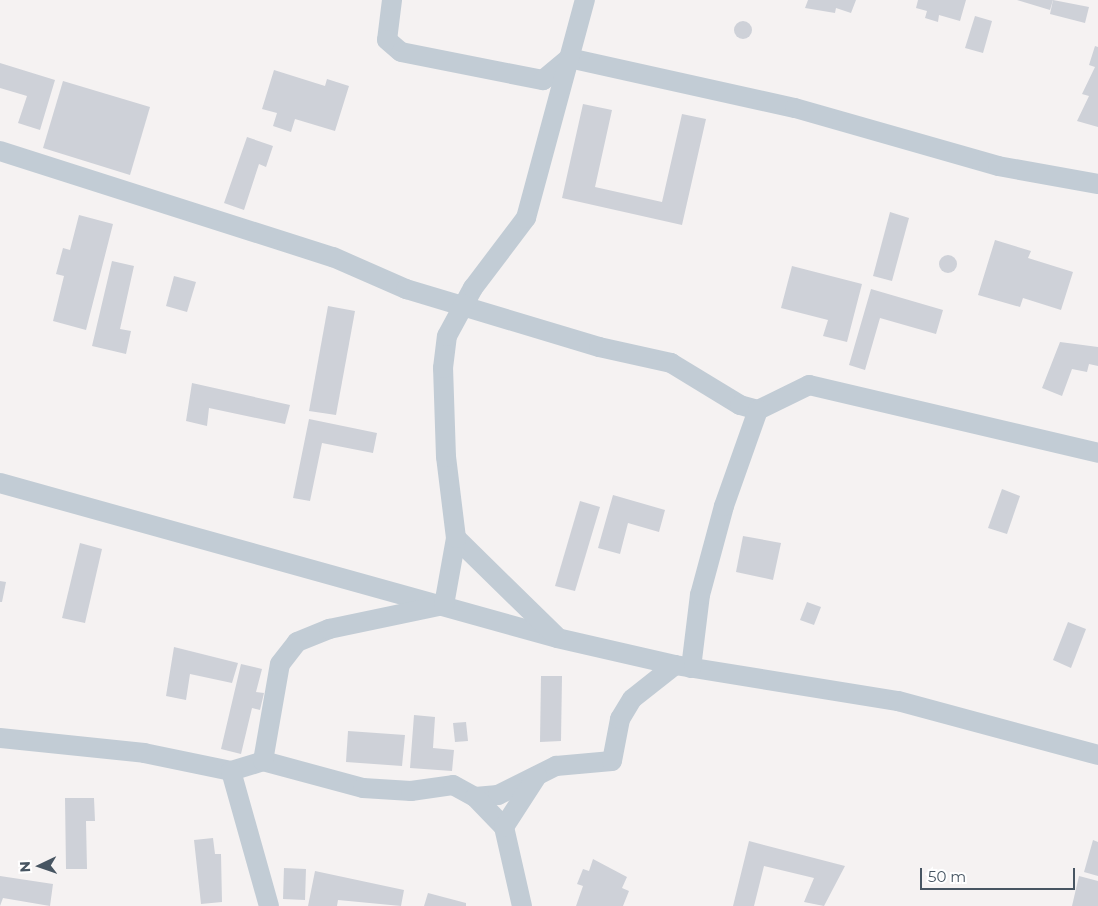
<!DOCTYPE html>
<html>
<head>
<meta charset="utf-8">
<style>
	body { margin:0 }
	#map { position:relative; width:1098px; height:906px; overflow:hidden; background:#f5f2f2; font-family:Montserrat,sans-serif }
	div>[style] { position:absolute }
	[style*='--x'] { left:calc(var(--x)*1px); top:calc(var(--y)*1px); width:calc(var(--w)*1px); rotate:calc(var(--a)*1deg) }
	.building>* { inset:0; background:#ced1d8 }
	.round { border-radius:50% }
	.minor>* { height:20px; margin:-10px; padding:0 10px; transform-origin:10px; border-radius:10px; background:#c2ccd5 }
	span { translate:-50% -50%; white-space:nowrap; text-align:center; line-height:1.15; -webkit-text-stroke:5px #fff; paint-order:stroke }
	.north { position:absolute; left:15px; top:841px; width:50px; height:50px; -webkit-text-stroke:4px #fff; paint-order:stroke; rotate:267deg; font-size:14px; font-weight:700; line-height:20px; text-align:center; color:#475562 }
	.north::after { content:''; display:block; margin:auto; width:18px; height:22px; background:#475562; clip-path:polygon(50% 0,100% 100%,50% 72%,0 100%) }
	.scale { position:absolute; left:920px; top:868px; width:155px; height:22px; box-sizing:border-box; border:2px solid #475562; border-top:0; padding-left:6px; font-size:15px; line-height:18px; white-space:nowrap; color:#475562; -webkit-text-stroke:4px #fff; paint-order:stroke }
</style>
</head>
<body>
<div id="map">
	<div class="building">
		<i style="clip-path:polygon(808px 0,856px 0,851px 13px,836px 8px,835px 13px,805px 8px)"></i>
		<i style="clip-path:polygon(918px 0,966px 0,960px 21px,939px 15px,938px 22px,925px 18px,927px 11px,916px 8px)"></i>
		<i style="clip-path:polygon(1017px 0,1053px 0,1050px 10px)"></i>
		<i style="clip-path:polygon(1053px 0,1089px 7px,1085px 23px,1050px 14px)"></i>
		<i style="clip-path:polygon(975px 16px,992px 21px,983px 53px,965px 48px)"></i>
		<i class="round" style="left:734px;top:21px;width:18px;height:18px"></i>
		<i style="clip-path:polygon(1095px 46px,1098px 47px,1098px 127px,1077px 121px,1089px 96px,1082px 94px,1095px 67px,1089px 65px)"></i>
		<i style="clip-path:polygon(0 63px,55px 80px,40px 130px,18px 123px,27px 96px,0 88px)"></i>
		<i style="clip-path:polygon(274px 70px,325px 86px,327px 79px,349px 86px,335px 131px,295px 119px,291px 132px,273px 126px,277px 113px,262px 109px)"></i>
		<i style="clip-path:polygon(63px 81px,150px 107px,130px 175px,43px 148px)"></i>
		<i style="clip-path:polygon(583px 104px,612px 110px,595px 187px,662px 202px,682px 114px,706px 119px,682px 225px,562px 198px)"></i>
		<i style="clip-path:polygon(247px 137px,273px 146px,266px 167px,259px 164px,244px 210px,224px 203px)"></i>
		<i style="clip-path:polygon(890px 212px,909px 218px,892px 281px,873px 276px)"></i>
		<i style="clip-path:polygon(79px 215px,113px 224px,86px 330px,53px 321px,64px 276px,56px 274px,63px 248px,70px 250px)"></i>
		<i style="clip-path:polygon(995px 240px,1031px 251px,1028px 258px,1073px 272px,1061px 310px,1023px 298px,1020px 307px,978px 295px)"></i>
		<i class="round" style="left:939px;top:255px;width:18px;height:18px"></i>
		<i style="clip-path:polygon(112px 261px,134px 266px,120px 329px,131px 331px,126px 354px,92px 346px)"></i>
		<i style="clip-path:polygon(792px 266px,862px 284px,847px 342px,823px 336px,828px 320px,781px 308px)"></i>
		<i style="clip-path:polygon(174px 276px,196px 282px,187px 312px,166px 306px)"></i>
		<i style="clip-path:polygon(871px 289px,943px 310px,936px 334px,880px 318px,865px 370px,849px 365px)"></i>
		<i style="clip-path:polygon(328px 306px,355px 311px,336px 415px,309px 411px)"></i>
		<i style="clip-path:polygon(1060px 342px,1098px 347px,1098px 366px,1089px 364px,1087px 372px,1072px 369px,1062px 396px,1042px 388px)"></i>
		<i style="clip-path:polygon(192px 383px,290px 405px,285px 424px,209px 408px,207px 426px,186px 421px)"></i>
		<i style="clip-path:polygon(309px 419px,377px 433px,373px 453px,322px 443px,310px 501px,293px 498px)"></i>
		<i style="clip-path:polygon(1002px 489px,1020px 496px,1007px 534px,988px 528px)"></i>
		<i style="clip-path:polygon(613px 495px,665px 510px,659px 532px,628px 523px,620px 554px,598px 548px)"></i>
		<i style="clip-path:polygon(580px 501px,600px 507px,575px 591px,555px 586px)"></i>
		<i style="clip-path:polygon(743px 536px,781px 543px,773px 580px,736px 572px)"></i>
		<i style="clip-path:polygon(80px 543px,102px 549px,85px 623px,62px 618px)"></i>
		<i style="clip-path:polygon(0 581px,6px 582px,2px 602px,0 602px)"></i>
		<i style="clip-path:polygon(807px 602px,821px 607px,814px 625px,800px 620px)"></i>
		<i style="clip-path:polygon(1068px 622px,1086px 629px,1071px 668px,1053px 660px)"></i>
		<i style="clip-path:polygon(174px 647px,238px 663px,232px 683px,190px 674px,186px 700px,166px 696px)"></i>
		<i style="clip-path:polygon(241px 664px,262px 669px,256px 692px,264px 693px,260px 710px,252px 708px,241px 754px,221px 749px)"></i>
		<i style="clip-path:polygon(541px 676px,562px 676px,561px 741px,540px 742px)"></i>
		<i style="clip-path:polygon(414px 715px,435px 717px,433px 748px,454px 750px,452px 771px,410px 768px)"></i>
		<i style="clip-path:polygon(466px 722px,468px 741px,455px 742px,453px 723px)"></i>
		<i style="clip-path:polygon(348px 731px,405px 735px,402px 766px,346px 762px)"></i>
		<i style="clip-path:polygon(65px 798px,94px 798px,95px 821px,86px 821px,87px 869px,66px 869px)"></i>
		<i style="clip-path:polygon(213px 838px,215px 854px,221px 854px,222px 902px,201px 904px,194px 840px)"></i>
		<i style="clip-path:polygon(1093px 840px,1098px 842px,1098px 876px,1084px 872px)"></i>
		<i style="clip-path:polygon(749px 841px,845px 866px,824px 906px,804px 902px,814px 878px,764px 866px,754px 906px,733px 906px)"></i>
		<i style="clip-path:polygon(593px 859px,627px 877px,622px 888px,629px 891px,623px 906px,576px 906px,583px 886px,577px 884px,583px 869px,589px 871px)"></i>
		<i style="clip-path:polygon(284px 868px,306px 869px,305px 900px,283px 899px)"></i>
		<i style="clip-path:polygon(315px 871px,404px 890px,401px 906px,338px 900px,337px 906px,308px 906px)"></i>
		<i style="clip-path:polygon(0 876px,53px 884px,50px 906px,3px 898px,0 906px)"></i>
		<i style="clip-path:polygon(1079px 876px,1098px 881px,1098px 906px,1072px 906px)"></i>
		<i style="clip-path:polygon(428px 893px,466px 903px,466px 906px,424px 906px)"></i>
	</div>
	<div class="minor">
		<i style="--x:392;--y:0;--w:40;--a:97.1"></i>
		<i style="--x:387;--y:40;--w:18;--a:41"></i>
		<i style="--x:401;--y:52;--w:145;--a:11.2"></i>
		<i style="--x:543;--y:80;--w:34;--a:-40"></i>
		<i style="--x:569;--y:58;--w:231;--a:12.5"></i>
		<i style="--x:795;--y:108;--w:211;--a:15.9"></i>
		<i style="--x:998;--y:166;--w:102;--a:10.2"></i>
		<i style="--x:0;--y:151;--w:349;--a:17.7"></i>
		<i style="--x:333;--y:257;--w:80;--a:23.7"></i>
		<i style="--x:406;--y:289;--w:202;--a:16.7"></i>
		<i style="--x:599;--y:347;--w:74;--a:12.5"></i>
		<i style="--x:671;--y:363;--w:81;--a:31.3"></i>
		<i style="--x:740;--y:405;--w:19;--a:16"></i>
		<i style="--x:758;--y:410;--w:57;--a:-26.1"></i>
		<i style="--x:809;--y:385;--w:297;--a:13.2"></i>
		<i style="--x:0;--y:483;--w:578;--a:15.55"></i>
		<i style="--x:557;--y:638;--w:121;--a:12.9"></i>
		<i style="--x:675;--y:665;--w:226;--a:9.2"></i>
		<i style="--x:898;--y:701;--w:207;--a:15.1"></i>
		<i style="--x:456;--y:538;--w:140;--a:44.4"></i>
		<i style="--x:691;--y:668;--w:74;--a:-83"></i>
		<i style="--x:700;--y:595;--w:92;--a:-74.9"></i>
		<i style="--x:724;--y:506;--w:102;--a:-70.5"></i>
		<i style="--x:0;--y:738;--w:145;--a:5.9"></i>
		<i style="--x:144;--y:753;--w:89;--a:11.7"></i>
		<i style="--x:231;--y:771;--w:34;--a:-17"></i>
		<i style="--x:263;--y:761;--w:104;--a:15.1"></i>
		<i style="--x:363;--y:788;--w:48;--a:3.6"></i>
		<i style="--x:411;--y:791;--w:42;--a:-8.1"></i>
		<i style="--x:453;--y:785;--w:25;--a:29"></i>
		<i style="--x:475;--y:797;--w:23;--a:-5"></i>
		<i style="--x:498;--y:795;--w:65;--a:-26.6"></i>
		<i style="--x:556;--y:766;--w:56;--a:-5.1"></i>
		<i style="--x:612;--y:761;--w:43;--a:-79.2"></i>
		<i style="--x:620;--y:719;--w:23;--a:-59"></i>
		<i style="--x:632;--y:699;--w:55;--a:-38.3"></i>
		<i style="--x:263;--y:761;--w:98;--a:-80.1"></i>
		<i style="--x:280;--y:664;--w:28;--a:-52"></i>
		<i style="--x:297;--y:642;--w:35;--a:-22"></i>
		<i style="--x:329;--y:629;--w:117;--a:-11.8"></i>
		<i style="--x:444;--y:605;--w:68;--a:-79.8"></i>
		<i style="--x:456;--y:538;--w:82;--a:-97"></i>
		<i style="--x:446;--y:457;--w:89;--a:-91.9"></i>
		<i style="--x:443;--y:368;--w:32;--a:-83"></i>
		<i style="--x:447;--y:336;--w:55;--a:-61.6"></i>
		<i style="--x:473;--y:288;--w:88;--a:-52.9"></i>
		<i style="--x:526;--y:218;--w:226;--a:-74.9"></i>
		<i style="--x:231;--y:771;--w:140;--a:74.3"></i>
		<i style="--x:475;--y:797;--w:42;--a:46"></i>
		<i style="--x:504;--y:827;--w:81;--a:77.2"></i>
		<i style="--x:504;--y:827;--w:61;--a:-57.1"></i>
	</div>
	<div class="north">N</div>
	<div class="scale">50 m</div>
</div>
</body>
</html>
